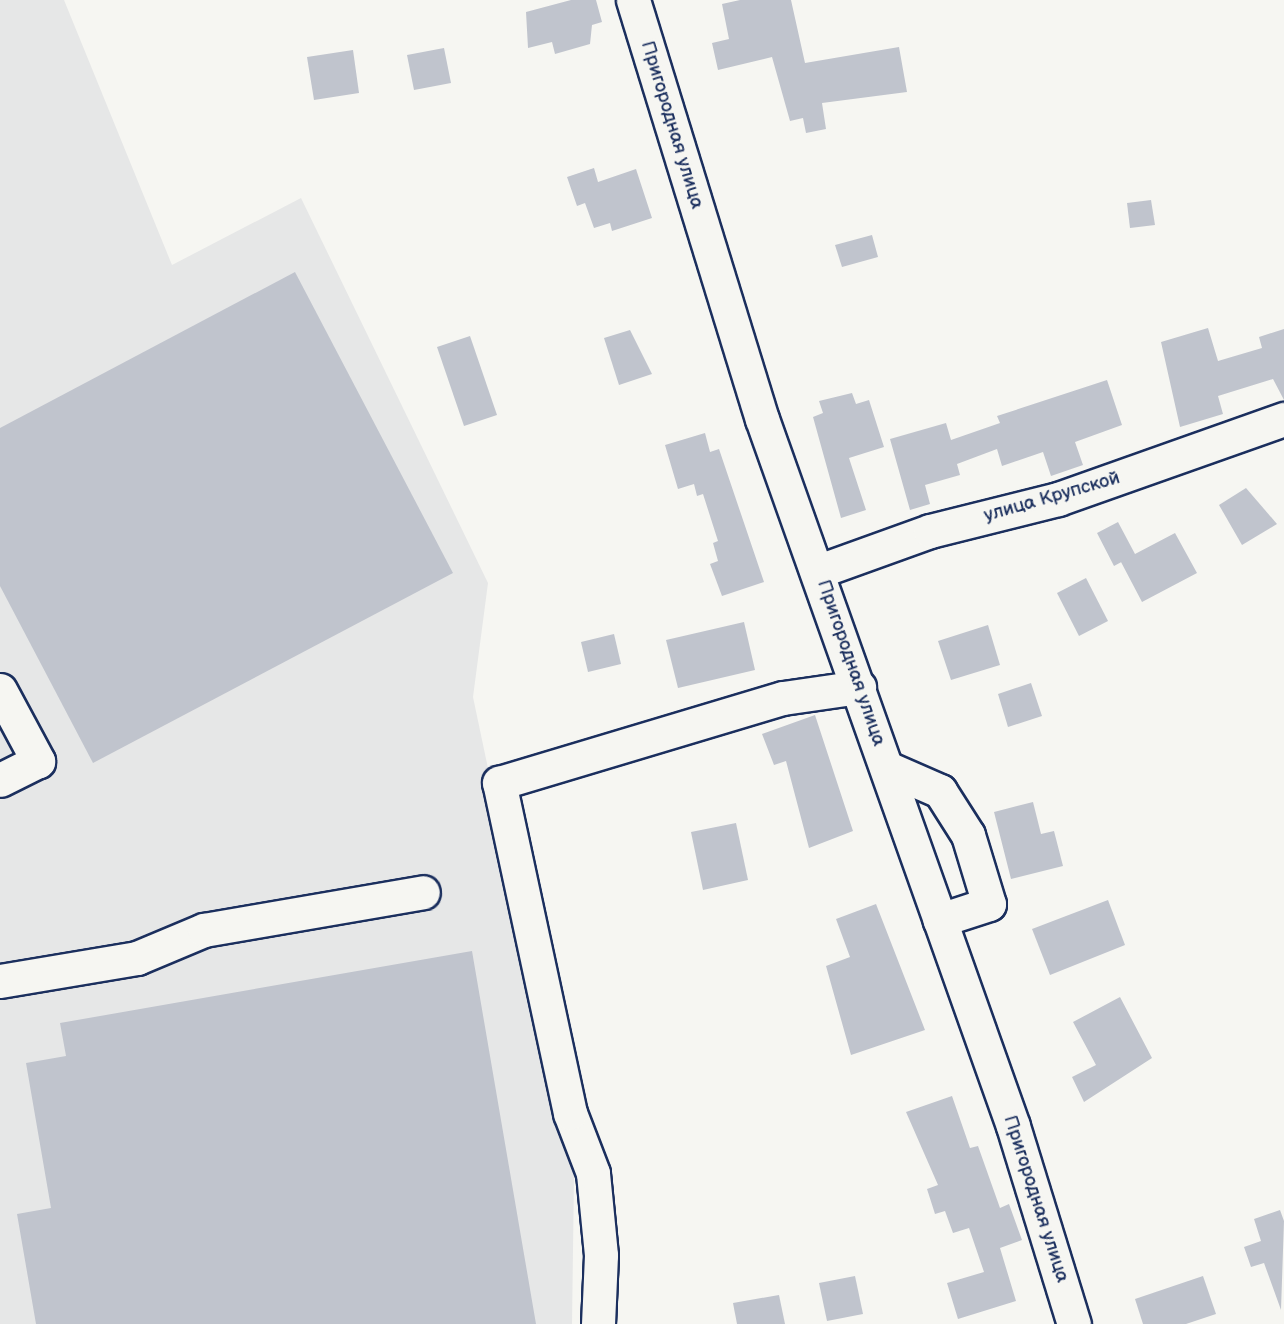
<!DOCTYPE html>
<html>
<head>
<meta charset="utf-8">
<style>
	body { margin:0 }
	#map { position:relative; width:1284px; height:1324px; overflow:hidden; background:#f6f6f2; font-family:"Balsamiq Sans",sans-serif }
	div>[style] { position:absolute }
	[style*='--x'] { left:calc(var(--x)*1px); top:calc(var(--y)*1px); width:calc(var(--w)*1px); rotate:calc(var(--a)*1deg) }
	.built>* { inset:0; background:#e6e7e7 }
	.building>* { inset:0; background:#c0c4cd }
	.roads { filter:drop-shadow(2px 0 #1b2f5e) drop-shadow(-2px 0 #1b2f5e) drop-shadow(0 2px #1b2f5e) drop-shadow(0 -2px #1b2f5e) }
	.minor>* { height:33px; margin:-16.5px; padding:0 16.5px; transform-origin:16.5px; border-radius:16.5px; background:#f6f6f2 }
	span { translate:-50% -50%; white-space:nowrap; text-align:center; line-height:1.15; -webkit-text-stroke:5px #f6f6f2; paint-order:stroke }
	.street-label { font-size:19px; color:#1b2f5e }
</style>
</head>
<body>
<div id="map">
	<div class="built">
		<i style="clip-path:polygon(0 0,64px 0,172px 265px,301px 198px,488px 583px,473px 697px,574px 1177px,572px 1324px,0 1324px)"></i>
	</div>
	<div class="building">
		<i style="clip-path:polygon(571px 0,596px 0,602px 22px,592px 25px,590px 44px,555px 54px,552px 42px,528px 48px,526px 12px)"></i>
		<i style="clip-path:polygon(740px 0,791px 0,805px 63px,899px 47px,907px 92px,822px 103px,826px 129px,806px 133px,803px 118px,790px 121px,772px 57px,718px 70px,712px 43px,729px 39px,722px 4px)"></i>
		<i style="clip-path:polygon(444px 48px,451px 83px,414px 90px,407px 55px)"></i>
		<i style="clip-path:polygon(353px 50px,359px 93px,314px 100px,307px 57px)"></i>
		<i style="clip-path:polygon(594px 168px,598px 182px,636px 169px,652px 218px,612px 231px,610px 223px,594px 228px,585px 203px,577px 206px,567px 177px)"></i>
		<i style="clip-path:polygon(1151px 200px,1155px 225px,1130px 228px,1127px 203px)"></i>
		<i style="clip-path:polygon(872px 235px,878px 257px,842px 267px,835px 245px)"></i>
		<i style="clip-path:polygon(295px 272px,453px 573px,93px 763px,0 586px,0 428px)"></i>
		<i style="clip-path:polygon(1208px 328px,1218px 361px,1262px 348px,1259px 337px,1284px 329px,1284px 400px,1273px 379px,1218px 396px,1223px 414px,1180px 427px,1161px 342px)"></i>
		<i style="clip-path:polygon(630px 330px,652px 374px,619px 385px,604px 338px)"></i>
		<i style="clip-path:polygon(470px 336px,497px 415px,464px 426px,437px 347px)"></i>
		<i style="clip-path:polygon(1107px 380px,1122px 425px,1075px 442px,1083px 465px,1051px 476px,1043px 452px,1002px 466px,997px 449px,957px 464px,960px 475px,925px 485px,930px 504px,910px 510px,890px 439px,946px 423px,951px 440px,1000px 423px,997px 416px)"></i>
		<i style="clip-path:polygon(852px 393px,856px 404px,869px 400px,884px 447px,849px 458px,866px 510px,841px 518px,813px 417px,823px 413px,819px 401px)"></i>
		<i style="clip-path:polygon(705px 433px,710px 452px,719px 449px,764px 582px,722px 596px,710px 564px,718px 561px,713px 543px,718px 541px,703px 494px,697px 496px,694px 484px,678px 489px,665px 445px)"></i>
		<i style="clip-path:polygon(1246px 488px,1277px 524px,1242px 545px,1219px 505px)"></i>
		<i style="clip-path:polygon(1118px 522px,1135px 554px,1175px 533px,1197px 573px,1142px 602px,1121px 562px,1127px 559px,1114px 566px,1097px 533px)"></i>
		<i style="clip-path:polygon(1086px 578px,1108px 621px,1079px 636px,1057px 593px)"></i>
		<i style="clip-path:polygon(744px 622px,755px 670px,678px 688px,666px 640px)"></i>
		<i style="clip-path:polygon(988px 625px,1000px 665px,951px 680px,938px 641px)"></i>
		<i style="clip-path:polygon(614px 634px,621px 664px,588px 672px,581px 642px)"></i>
		<i style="clip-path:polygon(1031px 683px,1042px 716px,1008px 727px,998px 694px)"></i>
		<i style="clip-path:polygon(815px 715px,853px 831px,809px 848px,786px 761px,774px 765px,762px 734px)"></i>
		<i style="clip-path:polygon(1033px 802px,1041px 834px,1054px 831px,1063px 866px,1011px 879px,994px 812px)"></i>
		<i style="clip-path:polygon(736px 823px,748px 880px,703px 890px,691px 832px)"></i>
		<i style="clip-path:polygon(1108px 900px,1125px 945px,1050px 975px,1032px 929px)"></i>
		<i style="clip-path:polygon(876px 904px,925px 1030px,851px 1055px,826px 966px,850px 957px,836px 919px)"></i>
		<i style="clip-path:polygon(472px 951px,536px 1324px,36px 1324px,17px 1214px,51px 1208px,26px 1063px,66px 1056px,60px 1023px)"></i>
		<i style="clip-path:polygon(1120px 997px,1152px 1058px,1084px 1102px,1072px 1077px,1096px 1065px,1073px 1022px)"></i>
		<i style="clip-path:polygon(952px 1096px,970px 1148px,978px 1146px,1000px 1208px,1009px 1204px,1022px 1240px,1000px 1248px,1016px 1301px,958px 1319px,947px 1283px,984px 1272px,969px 1228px,953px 1233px,945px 1211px,935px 1214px,927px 1189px,938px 1185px,906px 1112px)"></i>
		<i style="clip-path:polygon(1280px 1210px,1284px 1221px,1281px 1310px,1264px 1263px,1251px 1267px,1244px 1247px,1261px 1241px,1254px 1219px)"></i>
		<i style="clip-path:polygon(855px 1276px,863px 1314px,827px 1321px,819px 1283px)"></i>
		<i style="clip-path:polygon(1203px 1276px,1216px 1314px,1186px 1324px,1143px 1324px,1135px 1299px)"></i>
		<i style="clip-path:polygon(779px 1295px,785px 1324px,737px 1324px,733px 1303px)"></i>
	</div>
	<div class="roads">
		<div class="minor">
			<i style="--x:633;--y:0;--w:438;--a:72.9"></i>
			<i style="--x:762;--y:419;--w:750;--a:70.45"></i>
			<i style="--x:1013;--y:1126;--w:207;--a:72.9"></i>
			<i style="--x:819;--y:571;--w:118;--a:-19.8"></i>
			<i style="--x:930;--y:531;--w:132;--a:-14"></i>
			<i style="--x:1058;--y:499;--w:240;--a:-19.5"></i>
			<i style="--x:0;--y:690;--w:81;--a:61.8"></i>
			<i style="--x:38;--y:761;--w:42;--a:153.4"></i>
			<i style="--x:887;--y:768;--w:58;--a:23.5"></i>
			<i style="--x:940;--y:791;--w:52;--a:57.5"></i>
			<i style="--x:968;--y:835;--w:72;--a:73.1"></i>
			<i style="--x:989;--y:904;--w:52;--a:161.9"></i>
			<i style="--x:0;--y:981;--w:139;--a:-9.5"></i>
			<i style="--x:137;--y:958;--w:73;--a:-22.7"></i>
			<i style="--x:204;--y:930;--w:222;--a:-9.8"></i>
			<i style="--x:598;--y:1324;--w:69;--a:-87.5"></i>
			<i style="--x:601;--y:1255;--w:82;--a:-95.6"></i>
			<i style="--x:593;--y:1173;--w:64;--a:-111"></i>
			<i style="--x:570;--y:1113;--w:338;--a:-102.1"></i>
			<i style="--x:499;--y:783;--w:296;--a:-16.7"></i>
			<i style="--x:783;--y:698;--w:77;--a:-8.2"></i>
		</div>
	</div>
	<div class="street-label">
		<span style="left:672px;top:125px;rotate:73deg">Пригородная улица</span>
		<span style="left:1052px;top:497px;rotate:-16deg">улица Крупской</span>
		<span style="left:851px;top:663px;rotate:71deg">Пригородная улица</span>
		<span style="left:1036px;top:1199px;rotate:72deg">Пригородная улица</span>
	</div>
</div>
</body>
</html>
